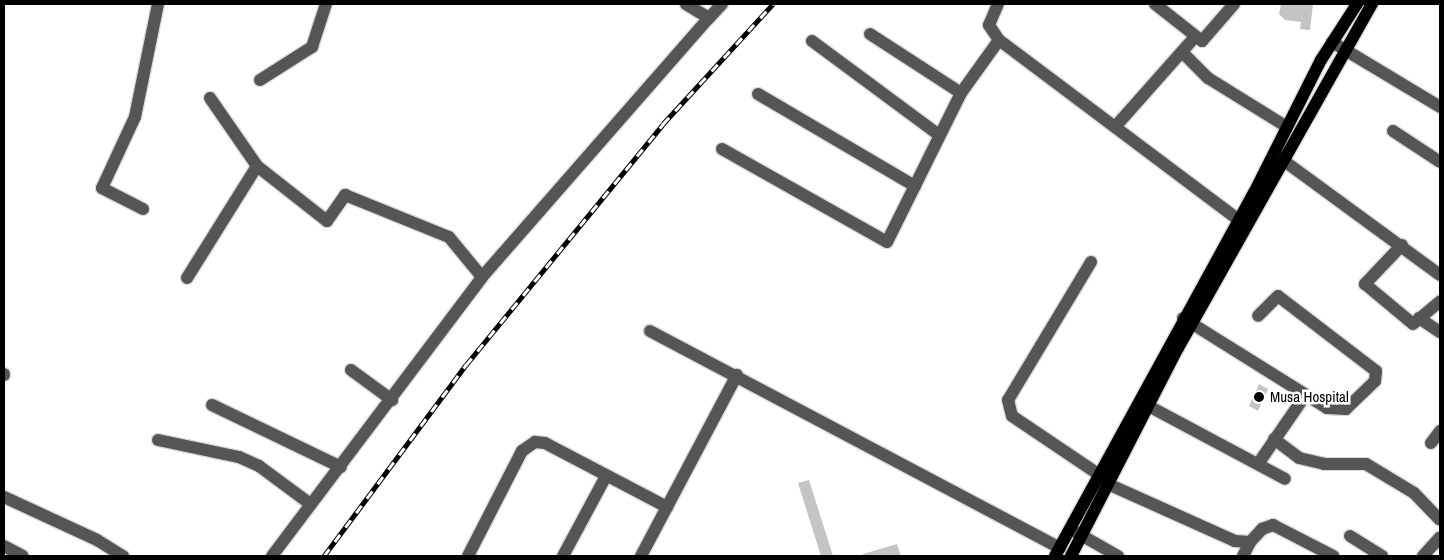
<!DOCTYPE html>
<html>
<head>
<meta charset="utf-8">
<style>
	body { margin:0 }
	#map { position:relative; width:1444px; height:560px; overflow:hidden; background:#fff; font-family:"Archivo Narrow",sans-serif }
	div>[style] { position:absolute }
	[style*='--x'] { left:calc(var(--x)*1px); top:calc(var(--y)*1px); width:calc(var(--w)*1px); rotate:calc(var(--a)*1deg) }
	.building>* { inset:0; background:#c4c4c4 }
	.roads { filter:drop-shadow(1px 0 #dbdbdb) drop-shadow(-1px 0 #dbdbdb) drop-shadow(0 1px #dbdbdb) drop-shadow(0 -1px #dbdbdb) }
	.minor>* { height:12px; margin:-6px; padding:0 6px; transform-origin:6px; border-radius:6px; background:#555 }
	.major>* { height:12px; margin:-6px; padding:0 6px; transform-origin:6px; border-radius:6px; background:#000 }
	.rail>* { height:5px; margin-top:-2.5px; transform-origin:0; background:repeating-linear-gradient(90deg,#fff 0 9px,#000 0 18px); box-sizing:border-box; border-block:1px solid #000 }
	.dots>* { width:14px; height:14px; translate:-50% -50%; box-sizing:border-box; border:2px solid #fff; border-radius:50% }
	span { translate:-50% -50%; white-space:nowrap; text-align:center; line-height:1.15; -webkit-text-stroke:5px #fff; paint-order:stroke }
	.poi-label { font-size:15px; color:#000 }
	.left { translate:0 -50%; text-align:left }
	.frame { position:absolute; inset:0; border:5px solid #000; pointer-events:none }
</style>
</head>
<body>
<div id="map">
	<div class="building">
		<i style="clip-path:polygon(1281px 4px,1313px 4px,1310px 30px,1300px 29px,1301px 22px,1285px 20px,1279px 14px)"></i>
		<i style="clip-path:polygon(1259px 384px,1268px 389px,1258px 411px,1249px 406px)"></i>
		<i style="clip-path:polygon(809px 480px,833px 556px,821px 556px,798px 483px)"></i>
		<i style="clip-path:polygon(897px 544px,901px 556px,863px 556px,863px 554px)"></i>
	</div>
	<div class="roads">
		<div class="minor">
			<i style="--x:1155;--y:4;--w:60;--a:38.2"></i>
			<i style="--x:1202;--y:41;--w:49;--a:-49.1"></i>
			<i style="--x:709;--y:18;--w:19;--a:-47"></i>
			<i style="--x:870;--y:34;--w:108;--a:33"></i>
			<i style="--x:999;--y:40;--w:300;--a:36.9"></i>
			<i style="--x:812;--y:41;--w:158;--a:36.5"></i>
			<i style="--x:1332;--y:42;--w:126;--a:31"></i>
			<i style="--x:1182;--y:52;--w:37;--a:45"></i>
			<i style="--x:1208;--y:78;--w:93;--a:31.8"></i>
			<i style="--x:260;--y:80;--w:62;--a:-32.4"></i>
			<i style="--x:312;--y:47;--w:45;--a:-72"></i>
			<i style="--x:758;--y:94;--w:182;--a:30.4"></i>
			<i style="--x:210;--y:98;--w:83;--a:55.3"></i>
			<i style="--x:257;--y:166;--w:89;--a:38.2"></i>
			<i style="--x:327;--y:221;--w:32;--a:-55"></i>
			<i style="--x:345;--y:195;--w:112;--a:22"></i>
			<i style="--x:449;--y:237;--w:52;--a:50.5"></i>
			<i style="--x:1115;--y:127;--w:119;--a:-48.4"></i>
			<i style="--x:1393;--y:131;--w:56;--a:33.4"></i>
			<i style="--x:722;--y:149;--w:189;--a:29.4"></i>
			<i style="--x:887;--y:242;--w:166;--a:-63.6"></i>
			<i style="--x:961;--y:93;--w:65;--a:-54.4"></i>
			<i style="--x:999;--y:40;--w:18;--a:-124"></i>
			<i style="--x:989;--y:25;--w:23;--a:-67"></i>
			<i style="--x:1276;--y:155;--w:203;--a:36.2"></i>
			<i style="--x:143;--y:209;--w:46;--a:-152.9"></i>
			<i style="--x:102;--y:188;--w:78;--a:-65.1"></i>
			<i style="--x:135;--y:117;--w:115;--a:-78.5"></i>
			<i style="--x:1402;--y:245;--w:54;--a:133.5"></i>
			<i style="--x:1365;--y:284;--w:62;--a:39.8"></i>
			<i style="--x:1413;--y:324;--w:35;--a:-40"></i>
			<i style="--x:1091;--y:262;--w:161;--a:121"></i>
			<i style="--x:1008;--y:400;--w:16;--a:76"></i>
			<i style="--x:1012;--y:416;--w:107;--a:34"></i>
			<i style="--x:187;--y:278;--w:132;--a:-58"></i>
			<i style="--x:1183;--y:318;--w:170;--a:32"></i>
			<i style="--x:1327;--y:408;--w:19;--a:3"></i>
			<i style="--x:1346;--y:409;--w:40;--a:-44"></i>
			<i style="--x:1375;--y:381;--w:10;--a:-84"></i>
			<i style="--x:1376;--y:371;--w:123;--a:-142.6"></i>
			<i style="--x:1278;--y:296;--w:28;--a:135"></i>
			<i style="--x:1419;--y:318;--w:25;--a:34"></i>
			<i style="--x:650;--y:331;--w:464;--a:27.9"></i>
			<i style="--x:351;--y:370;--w:51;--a:36.2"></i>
			<i style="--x:4;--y:375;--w:1;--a:-90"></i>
			<i style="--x:1141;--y:402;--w:163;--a:28.1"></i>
			<i style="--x:212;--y:405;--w:143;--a:25.7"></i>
			<i style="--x:1274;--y:439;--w:31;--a:37"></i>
			<i style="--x:1299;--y:458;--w:26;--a:13"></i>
			<i style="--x:1324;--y:464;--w:42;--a:0"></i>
			<i style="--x:1366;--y:464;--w:56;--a:31.1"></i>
			<i style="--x:1414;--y:493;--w:37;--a:46"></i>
			<i style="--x:158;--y:440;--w:83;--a:11.9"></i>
			<i style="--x:239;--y:457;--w:22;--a:24"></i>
			<i style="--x:259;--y:466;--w:62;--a:36.5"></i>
			<i style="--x:1431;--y:443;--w:15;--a:-53"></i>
			<i style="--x:1258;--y:464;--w:81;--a:-55.5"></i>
			<i style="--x:1099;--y:480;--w:149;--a:24.2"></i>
			<i style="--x:1235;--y:541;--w:15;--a:4"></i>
			<i style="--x:1250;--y:542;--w:18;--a:-47"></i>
			<i style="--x:1262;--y:529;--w:12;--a:-20"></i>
			<i style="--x:1273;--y:525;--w:68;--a:27.3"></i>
			<i style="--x:4;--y:497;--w:102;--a:24.8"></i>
			<i style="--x:97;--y:540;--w:31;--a:32"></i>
			<i style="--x:1072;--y:530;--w:53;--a:29.5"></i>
			<i style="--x:1350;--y:536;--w:38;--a:32"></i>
			<i style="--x:4;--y:546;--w:21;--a:28"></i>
			<i style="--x:272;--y:556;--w:349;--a:-53"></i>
			<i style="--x:482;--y:277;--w:344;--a:-48.8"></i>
			<i style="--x:709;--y:18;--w:27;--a:-149"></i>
			<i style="--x:468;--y:556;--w:118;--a:-62.8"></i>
			<i style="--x:522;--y:451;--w:16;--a:-35"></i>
			<i style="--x:535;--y:442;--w:10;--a:6"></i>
			<i style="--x:545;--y:443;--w:138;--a:27.7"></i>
			<i style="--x:563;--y:556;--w:91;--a:-61.7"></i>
			<i style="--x:641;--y:556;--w:205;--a:-62.1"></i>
			<i style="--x:1243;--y:556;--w:16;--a:-63"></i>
			<i style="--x:1423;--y:556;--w:25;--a:-48"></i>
		</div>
		<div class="major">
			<i style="--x:1055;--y:556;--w:414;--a:-61.3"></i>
			<i style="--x:1254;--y:193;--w:149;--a:-63.3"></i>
			<i style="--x:1321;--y:60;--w:67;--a:-57.3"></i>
			<i style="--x:1071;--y:556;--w:234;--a:-62.8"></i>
			<i style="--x:1178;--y:348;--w:395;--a:-60.6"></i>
		</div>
	</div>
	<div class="rail">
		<i style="--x:324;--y:556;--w:238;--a:-53.4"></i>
		<i style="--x:466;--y:365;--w:311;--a:-50.7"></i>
		<i style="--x:663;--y:124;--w:163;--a:-47.5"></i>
	</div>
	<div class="dots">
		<i style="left:1259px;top:397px;background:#000"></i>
	</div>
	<div class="poi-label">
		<span class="left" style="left:1270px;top:397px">Musa Hospital</span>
	</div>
	<div class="frame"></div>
</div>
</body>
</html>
